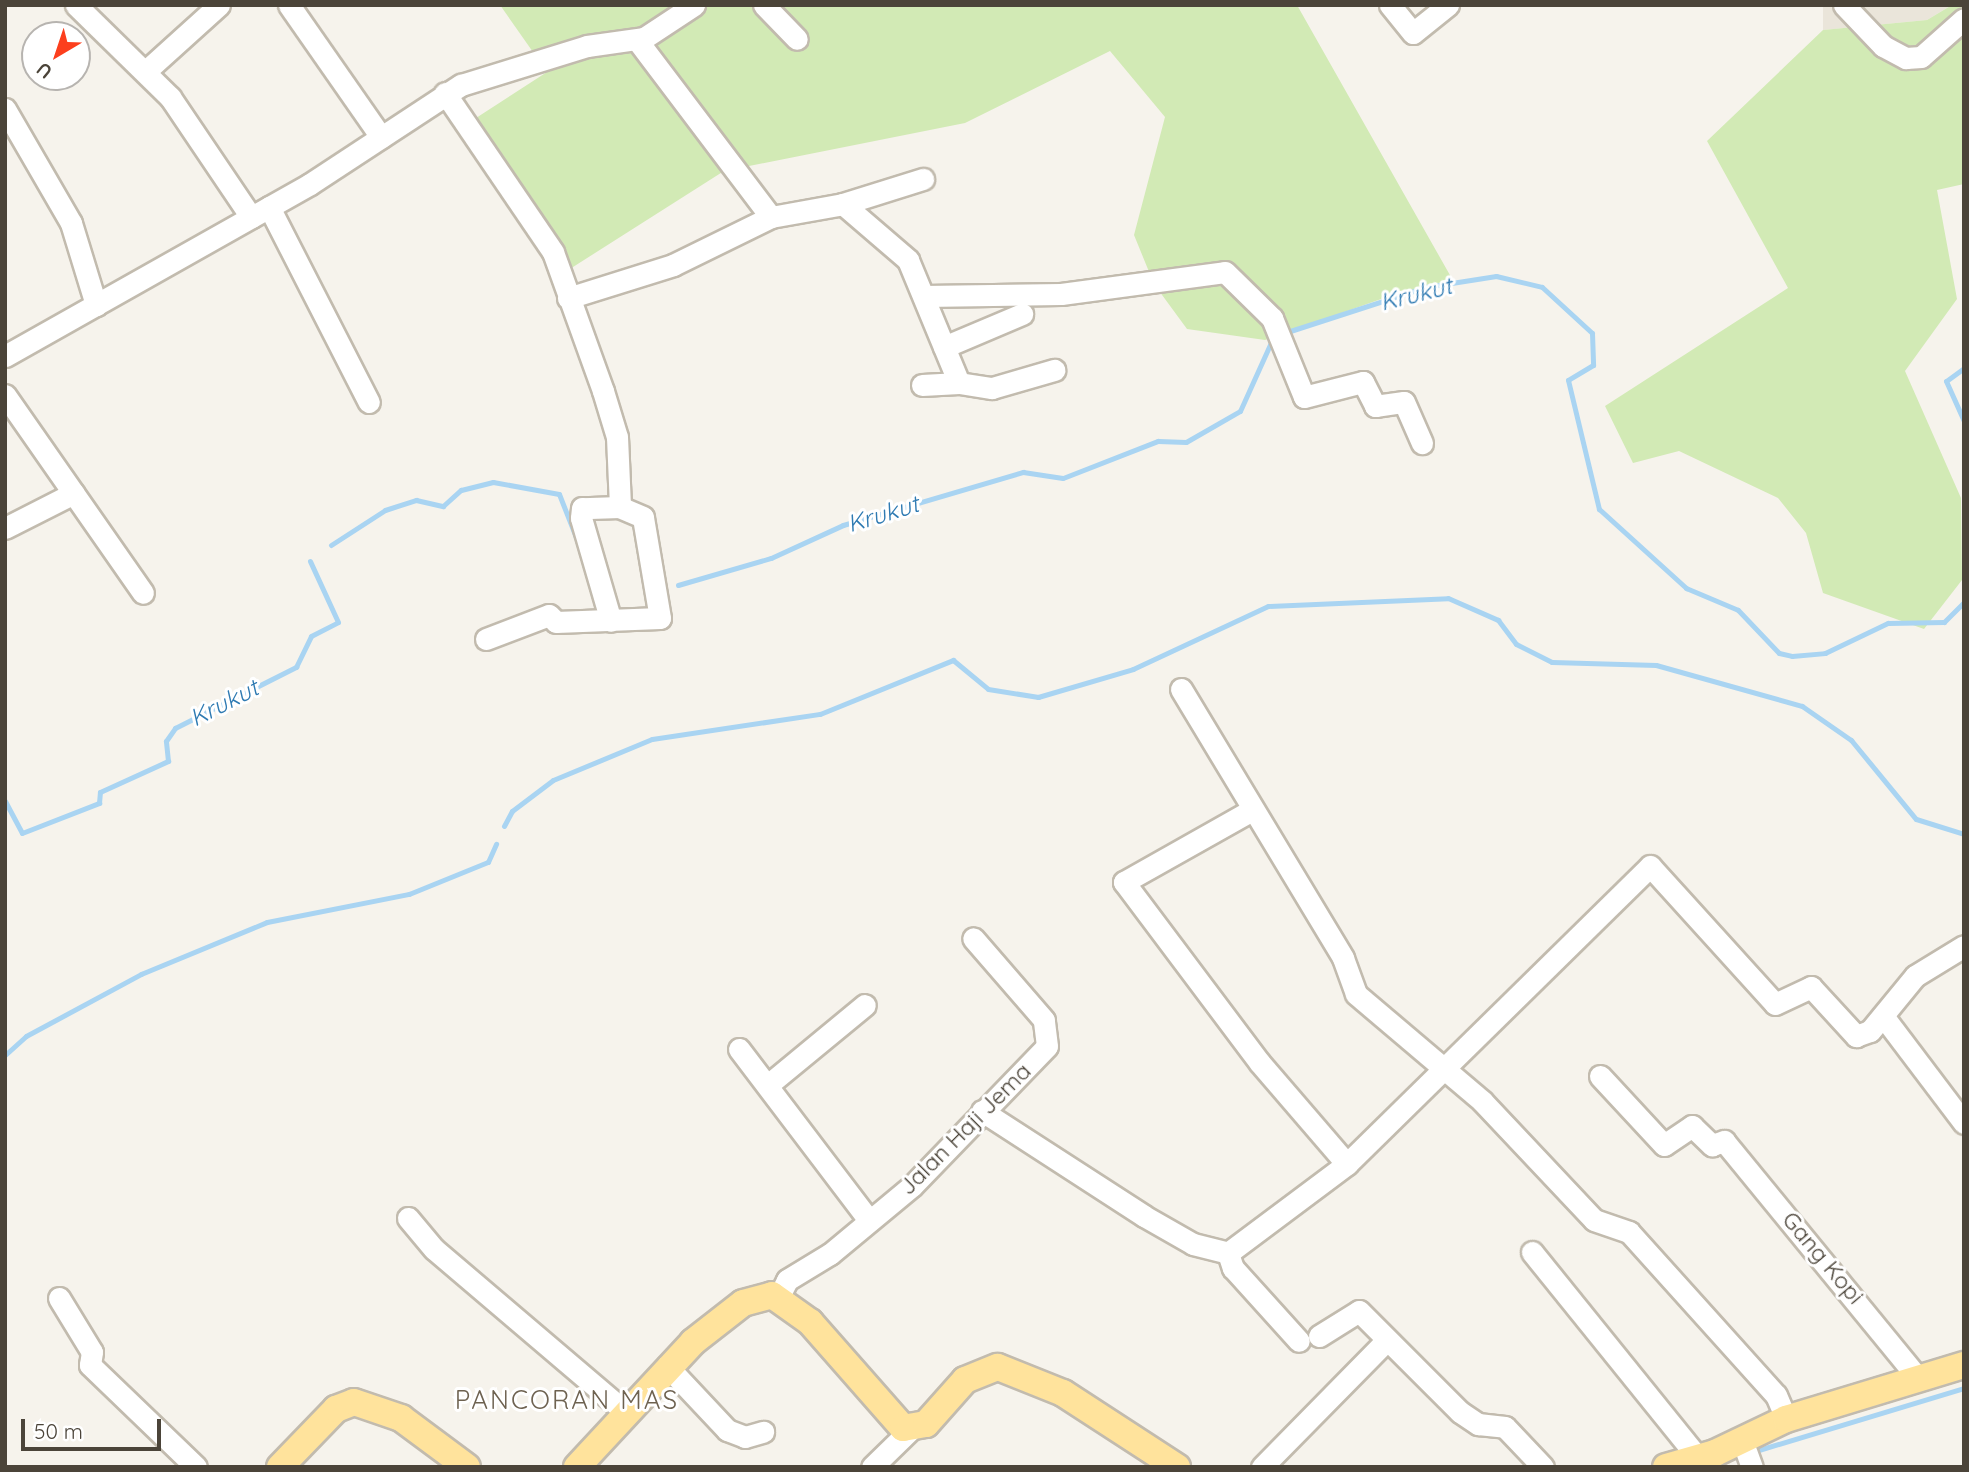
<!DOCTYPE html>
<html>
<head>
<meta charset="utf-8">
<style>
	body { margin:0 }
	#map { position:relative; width:1969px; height:1472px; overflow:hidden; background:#f6f3ec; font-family:Quicksand,sans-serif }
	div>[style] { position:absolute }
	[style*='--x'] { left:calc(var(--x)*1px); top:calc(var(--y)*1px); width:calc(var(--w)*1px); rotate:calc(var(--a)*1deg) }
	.residential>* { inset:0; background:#eae5da }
	.green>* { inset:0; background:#d2eab5 }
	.stream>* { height:5px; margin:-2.5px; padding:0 2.5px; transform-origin:2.5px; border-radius:2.5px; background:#a9d4f2 }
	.roads { filter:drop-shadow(2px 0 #c2bbae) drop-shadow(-2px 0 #c2bbae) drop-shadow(0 2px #c2bbae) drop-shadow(0 -2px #c2bbae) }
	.minor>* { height:21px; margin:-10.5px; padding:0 10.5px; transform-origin:10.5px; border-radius:10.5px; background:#fff }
	.major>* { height:26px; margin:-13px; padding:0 13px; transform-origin:13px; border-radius:13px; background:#ffe39c }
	span { translate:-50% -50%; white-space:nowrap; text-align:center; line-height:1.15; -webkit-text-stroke:6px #fff; paint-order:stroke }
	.street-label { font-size:23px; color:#4b4439 }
	.water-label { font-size:24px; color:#2e7ab2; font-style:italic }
	.quarter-label { font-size:26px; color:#6e6250; letter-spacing:2px }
	.frame { position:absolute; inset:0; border:7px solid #4b4439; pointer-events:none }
	.north { position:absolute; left:21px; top:21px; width:70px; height:70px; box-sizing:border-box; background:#fff; border:2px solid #b7b4b0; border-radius:50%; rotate:219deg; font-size:19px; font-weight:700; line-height:28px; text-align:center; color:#4b4439 }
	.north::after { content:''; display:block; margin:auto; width:24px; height:32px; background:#fc3f1d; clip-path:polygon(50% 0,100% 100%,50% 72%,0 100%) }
	.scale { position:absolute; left:21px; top:1419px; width:140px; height:32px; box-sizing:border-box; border:4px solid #4b4439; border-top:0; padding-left:9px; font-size:21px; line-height:24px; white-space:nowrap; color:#4b4439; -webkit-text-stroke:5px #fff; paint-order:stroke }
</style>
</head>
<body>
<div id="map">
	<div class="residential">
		<i style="clip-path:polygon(1823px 5px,1952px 5px,1927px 20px,1823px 30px)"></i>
	</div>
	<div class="green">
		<i style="clip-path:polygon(500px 5px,1297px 5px,1455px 284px,1401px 292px,1265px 340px,1187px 329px,1154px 284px,1134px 235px,1165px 117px,1110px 51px,965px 123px,724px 171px,562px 274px,459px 129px,547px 72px)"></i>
		<i style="clip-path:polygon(1952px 5px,1964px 5px,1964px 184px,1937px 190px,1957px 299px,1905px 371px,1961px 498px,1962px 580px,1924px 629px,1823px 593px,1806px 533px,1778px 498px,1679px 451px,1633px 463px,1605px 406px,1788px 288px,1707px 141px,1823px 30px,1927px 20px)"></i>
	</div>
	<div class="stream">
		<i style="--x:1284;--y:333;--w:149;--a:-17.9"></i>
		<i style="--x:1426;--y:287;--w:71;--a:-8.9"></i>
		<i style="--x:1496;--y:276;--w:47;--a:13.4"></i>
		<i style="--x:1542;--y:287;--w:68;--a:42.6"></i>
		<i style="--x:1592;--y:333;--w:32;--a:88"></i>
		<i style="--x:1593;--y:365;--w:29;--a:149"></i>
		<i style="--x:1568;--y:380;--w:133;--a:76.5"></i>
		<i style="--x:1599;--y:509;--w:118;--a:42.2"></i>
		<i style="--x:1686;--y:588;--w:56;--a:22.9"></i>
		<i style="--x:1738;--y:610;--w:59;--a:46.4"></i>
		<i style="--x:1779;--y:653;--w:13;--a:13"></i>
		<i style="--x:1792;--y:656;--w:33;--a:-5"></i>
		<i style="--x:1825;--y:653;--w:70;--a:-25.5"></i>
		<i style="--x:1888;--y:623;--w:56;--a:-1"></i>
		<i style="--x:1944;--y:622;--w:28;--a:-45"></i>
		<i style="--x:1964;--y:368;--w:22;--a:144"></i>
		<i style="--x:1946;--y:381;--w:44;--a:65.8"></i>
		<i style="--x:331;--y:545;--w:64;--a:-32.9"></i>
		<i style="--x:385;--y:510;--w:33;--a:-18"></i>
		<i style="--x:416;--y:500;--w:28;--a:13"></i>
		<i style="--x:443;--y:506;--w:24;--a:-42"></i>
		<i style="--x:461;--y:490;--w:33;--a:-14"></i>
		<i style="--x:493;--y:482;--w:67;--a:10.3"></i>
		<i style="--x:559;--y:494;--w:49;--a:68.6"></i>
		<i style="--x:678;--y:585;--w:97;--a:-16.2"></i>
		<i style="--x:771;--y:558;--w:79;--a:-24.6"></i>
		<i style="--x:843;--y:525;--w:188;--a:-16.4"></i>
		<i style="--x:1023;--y:472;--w:40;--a:8.5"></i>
		<i style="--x:1063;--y:478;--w:102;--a:-21.3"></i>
		<i style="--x:1158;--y:441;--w:28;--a:2"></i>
		<i style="--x:1186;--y:442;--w:62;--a:-29.9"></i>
		<i style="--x:1240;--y:411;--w:80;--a:-65.7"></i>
		<i style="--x:5;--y:801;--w:36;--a:62"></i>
		<i style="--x:22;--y:833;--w:83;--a:-21.3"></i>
		<i style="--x:99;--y:803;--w:11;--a:-85"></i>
		<i style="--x:100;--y:792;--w:75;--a:-24.5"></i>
		<i style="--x:168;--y:761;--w:20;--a:-96"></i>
		<i style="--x:166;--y:741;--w:16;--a:-55"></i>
		<i style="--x:175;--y:728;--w:136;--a:-26.8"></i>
		<i style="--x:296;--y:667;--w:34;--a:-64"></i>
		<i style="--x:311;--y:636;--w:30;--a:-27"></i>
		<i style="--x:338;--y:622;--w:67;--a:-114.7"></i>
		<i style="--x:504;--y:826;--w:17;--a:-62"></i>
		<i style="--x:512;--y:811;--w:51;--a:-37.1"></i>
		<i style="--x:553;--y:780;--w:107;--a:-22.5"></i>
		<i style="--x:652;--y:739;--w:170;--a:-8.5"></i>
		<i style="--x:820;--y:714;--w:144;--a:-22.1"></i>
		<i style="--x:953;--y:660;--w:45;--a:39.6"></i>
		<i style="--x:988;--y:689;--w:51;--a:9.1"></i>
		<i style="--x:1038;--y:697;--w:99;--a:-16.4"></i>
		<i style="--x:1133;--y:669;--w:149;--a:-25"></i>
		<i style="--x:1268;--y:606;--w:180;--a:-2.5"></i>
		<i style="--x:1448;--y:598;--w:55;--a:23.7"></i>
		<i style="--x:1498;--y:620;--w:30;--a:53"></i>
		<i style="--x:1516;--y:644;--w:40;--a:26.6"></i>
		<i style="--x:1552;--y:662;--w:104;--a:1.7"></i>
		<i style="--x:1656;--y:665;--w:152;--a:15.7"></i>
		<i style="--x:1802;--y:706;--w:60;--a:34.8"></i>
		<i style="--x:1851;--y:740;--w:102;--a:50.6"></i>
		<i style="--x:1916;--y:819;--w:50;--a:17.4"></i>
		<i style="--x:5;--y:1055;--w:28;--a:-42"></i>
		<i style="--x:26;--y:1036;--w:131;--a:-28.3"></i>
		<i style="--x:141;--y:974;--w:136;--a:-22.4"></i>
		<i style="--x:267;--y:922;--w:145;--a:-11.2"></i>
		<i style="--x:409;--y:894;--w:85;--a:-22.1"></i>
		<i style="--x:488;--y:862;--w:20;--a:-66"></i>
		<i style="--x:1752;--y:1452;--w:221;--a:-16.8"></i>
	</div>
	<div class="roads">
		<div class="minor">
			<i style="--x:76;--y:5;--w:132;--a:44.4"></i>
			<i style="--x:170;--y:97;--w:145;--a:56"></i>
			<i style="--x:289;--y:5;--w:161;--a:55.1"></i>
			<i style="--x:764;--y:5;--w:47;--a:45.9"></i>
			<i style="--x:1390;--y:5;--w:36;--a:51"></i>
			<i style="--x:1413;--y:33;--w:45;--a:-38.7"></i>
			<i style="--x:1844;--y:5;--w:57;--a:46.4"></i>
			<i style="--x:1883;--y:46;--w:26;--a:28"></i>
			<i style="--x:1906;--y:58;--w:15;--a:-4"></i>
			<i style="--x:1921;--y:57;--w:57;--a:-41.5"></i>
			<i style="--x:637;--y:40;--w:222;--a:52.9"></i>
			<i style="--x:147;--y:70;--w:97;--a:-42.1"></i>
			<i style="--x:445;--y:93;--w:192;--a:55.8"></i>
			<i style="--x:553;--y:252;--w:148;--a:70.2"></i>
			<i style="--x:603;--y:391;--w:48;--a:73.1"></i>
			<i style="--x:617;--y:437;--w:70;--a:87.5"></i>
			<i style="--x:620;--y:507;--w:38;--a:178"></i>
			<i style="--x:582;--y:508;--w:10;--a:96"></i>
			<i style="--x:581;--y:518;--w:107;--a:73.8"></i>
			<i style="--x:5;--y:109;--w:132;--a:59.9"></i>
			<i style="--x:71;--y:223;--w:86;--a:73"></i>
			<i style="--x:843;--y:204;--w:84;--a:-17.4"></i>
			<i style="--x:269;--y:207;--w:219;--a:62.9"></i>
			<i style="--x:924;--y:296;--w:137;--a:-0.8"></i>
			<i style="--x:1061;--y:294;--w:165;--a:-7.6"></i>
			<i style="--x:1225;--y:272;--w:66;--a:44.4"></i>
			<i style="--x:1272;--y:318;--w:85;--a:67.9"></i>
			<i style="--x:1304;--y:397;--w:61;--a:-14.3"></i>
			<i style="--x:1363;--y:382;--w:27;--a:63"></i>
			<i style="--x:1375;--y:406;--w:29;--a:-8"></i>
			<i style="--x:1404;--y:402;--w:45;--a:66.3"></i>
			<i style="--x:568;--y:298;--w:110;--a:-17.4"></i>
			<i style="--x:673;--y:265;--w:109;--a:-26.1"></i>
			<i style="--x:771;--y:217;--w:73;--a:-10.2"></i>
			<i style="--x:843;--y:204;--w:86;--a:40.7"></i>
			<i style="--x:908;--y:260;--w:133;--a:67.5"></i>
			<i style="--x:959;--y:383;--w:33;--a:9"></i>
			<i style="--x:992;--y:388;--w:65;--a:-16.2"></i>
			<i style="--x:944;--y:347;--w:85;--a:-22.9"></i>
			<i style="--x:5;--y:356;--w:350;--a:-29.4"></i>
			<i style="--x:310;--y:184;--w:181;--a:-33.3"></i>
			<i style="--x:461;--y:85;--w:132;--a:-17.2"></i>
			<i style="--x:587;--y:46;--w:58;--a:-8"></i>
			<i style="--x:644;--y:38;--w:60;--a:-33.4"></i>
			<i style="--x:922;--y:385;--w:37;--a:-3"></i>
			<i style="--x:5;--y:395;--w:241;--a:55.1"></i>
			<i style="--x:5;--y:528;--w:77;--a:-26.9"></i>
			<i style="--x:486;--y:639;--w:67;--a:-20.9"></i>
			<i style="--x:549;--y:615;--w:10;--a:45"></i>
			<i style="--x:556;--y:622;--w:104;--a:-2.2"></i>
			<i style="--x:660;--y:618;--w:102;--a:-99.6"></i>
			<i style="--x:643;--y:517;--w:25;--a:-157"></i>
			<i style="--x:1181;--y:689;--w:314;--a:58.9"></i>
			<i style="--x:1343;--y:958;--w:38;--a:70"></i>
			<i style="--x:1356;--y:994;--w:165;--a:40.3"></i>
			<i style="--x:1482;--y:1101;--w:163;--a:46.7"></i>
			<i style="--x:1594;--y:1220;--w:37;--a:19"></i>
			<i style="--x:1629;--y:1232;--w:219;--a:48"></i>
			<i style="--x:1776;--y:1395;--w:26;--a:67"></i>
			<i style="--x:1252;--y:810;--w:147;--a:150.6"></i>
			<i style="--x:1124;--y:882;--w:226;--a:53.1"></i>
			<i style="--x:1260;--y:1063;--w:133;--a:49.3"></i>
			<i style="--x:1883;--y:1016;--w:134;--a:52.9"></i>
			<i style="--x:739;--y:1049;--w:213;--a:52.8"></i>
			<i style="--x:1600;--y:1076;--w:94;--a:47.2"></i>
			<i style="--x:1664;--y:1145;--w:34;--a:-34"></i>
			<i style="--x:1692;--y:1126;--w:28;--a:44"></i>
			<i style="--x:1712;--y:1145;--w:13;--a:-18"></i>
			<i style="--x:1724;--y:1141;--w:308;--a:50.7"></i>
			<i style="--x:769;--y:1084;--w:124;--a:-39.5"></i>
			<i style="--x:982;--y:1111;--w:193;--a:32.9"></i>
			<i style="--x:1144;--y:1216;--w:56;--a:29.7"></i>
			<i style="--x:1193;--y:1244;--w:36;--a:14"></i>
			<i style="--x:1228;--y:1253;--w:149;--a:-36.8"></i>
			<i style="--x:1347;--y:1164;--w:425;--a:-44.5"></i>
			<i style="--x:1650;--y:866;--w:186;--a:47.8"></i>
			<i style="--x:1775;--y:1004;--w:40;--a:-25"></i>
			<i style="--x:1811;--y:987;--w:67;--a:47.4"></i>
			<i style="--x:1856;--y:1036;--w:15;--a:-20"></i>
			<i style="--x:1870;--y:1031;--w:71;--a:-50.7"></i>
			<i style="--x:1915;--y:976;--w:57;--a:-31.5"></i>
			<i style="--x:408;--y:1218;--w:40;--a:50"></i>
			<i style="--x:434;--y:1249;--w:248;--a:40.4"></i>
			<i style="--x:1532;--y:1252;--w:265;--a:51.1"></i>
			<i style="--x:1228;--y:1253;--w:16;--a:72"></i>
			<i style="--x:1233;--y:1268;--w:98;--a:47.9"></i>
			<i style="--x:779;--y:1296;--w:18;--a:-63"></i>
			<i style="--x:787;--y:1280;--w:50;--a:-31.2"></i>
			<i style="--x:830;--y:1254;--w:107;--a:-39.7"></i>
			<i style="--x:912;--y:1186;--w:194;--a:-46"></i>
			<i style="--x:1047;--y:1046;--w:26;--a:-97"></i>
			<i style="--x:1044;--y:1020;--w:108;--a:-130.9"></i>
			<i style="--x:59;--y:1298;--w:63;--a:58.6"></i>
			<i style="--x:92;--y:1352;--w:13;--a:99"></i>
			<i style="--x:90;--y:1365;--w:147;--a:43.9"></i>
			<i style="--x:1319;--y:1336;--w:47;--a:-32"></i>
			<i style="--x:1359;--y:1311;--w:143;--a:45"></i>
			<i style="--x:1460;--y:1412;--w:22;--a:34"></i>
			<i style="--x:1478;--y:1424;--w:27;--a:6"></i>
			<i style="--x:1505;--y:1427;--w:55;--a:46.5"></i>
			<i style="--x:667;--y:1366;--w:88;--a:46.8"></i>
			<i style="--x:727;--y:1430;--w:19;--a:21"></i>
			<i style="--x:745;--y:1437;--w:19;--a:-16"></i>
			<i style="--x:1742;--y:1440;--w:29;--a:70"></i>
			<i style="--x:872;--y:1467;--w:53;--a:-44.2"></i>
			<i style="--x:1262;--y:1467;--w:178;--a:-45.5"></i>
		</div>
		<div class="major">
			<i style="--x:280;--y:1467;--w:81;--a:-46"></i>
			<i style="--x:336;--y:1409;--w:19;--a:-21"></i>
			<i style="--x:354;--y:1402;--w:50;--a:18.8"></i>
			<i style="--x:401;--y:1418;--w:82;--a:36.6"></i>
			<i style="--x:577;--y:1467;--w:171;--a:-47.1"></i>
			<i style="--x:693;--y:1342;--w:63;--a:-38"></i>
			<i style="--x:743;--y:1303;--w:30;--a:-15"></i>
			<i style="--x:772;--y:1295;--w:47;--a:35.4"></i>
			<i style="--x:810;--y:1322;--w:141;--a:48.7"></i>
			<i style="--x:903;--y:1428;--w:23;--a:-10"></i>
			<i style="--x:926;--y:1424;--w:59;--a:-48.4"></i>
			<i style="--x:965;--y:1380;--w:35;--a:-22"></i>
			<i style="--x:998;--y:1367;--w:70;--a:21.8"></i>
			<i style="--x:1063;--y:1393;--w:136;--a:33"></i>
			<i style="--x:1666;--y:1467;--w:51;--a:-15.9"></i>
			<i style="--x:1715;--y:1453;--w:79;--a:-25.6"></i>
			<i style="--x:1786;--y:1419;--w:186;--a:-16.9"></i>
		</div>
	</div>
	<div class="street-label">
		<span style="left:965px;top:1129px;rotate:-45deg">Jalan Haji Jema</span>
		<span style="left:1823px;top:1258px;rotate:50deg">Gang Kopi</span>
	</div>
	<div class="water-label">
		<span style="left:1416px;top:294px;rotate:-14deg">Krukut</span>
		<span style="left:883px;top:514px;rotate:-17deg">Krukut</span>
		<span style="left:224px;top:703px;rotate:-27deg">Krukut</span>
	</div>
	<div class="quarter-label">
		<span style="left:567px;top:1400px">PANCORAN MAS</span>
	</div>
	<div class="frame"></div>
	<div class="north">U</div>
	<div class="scale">50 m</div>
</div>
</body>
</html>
